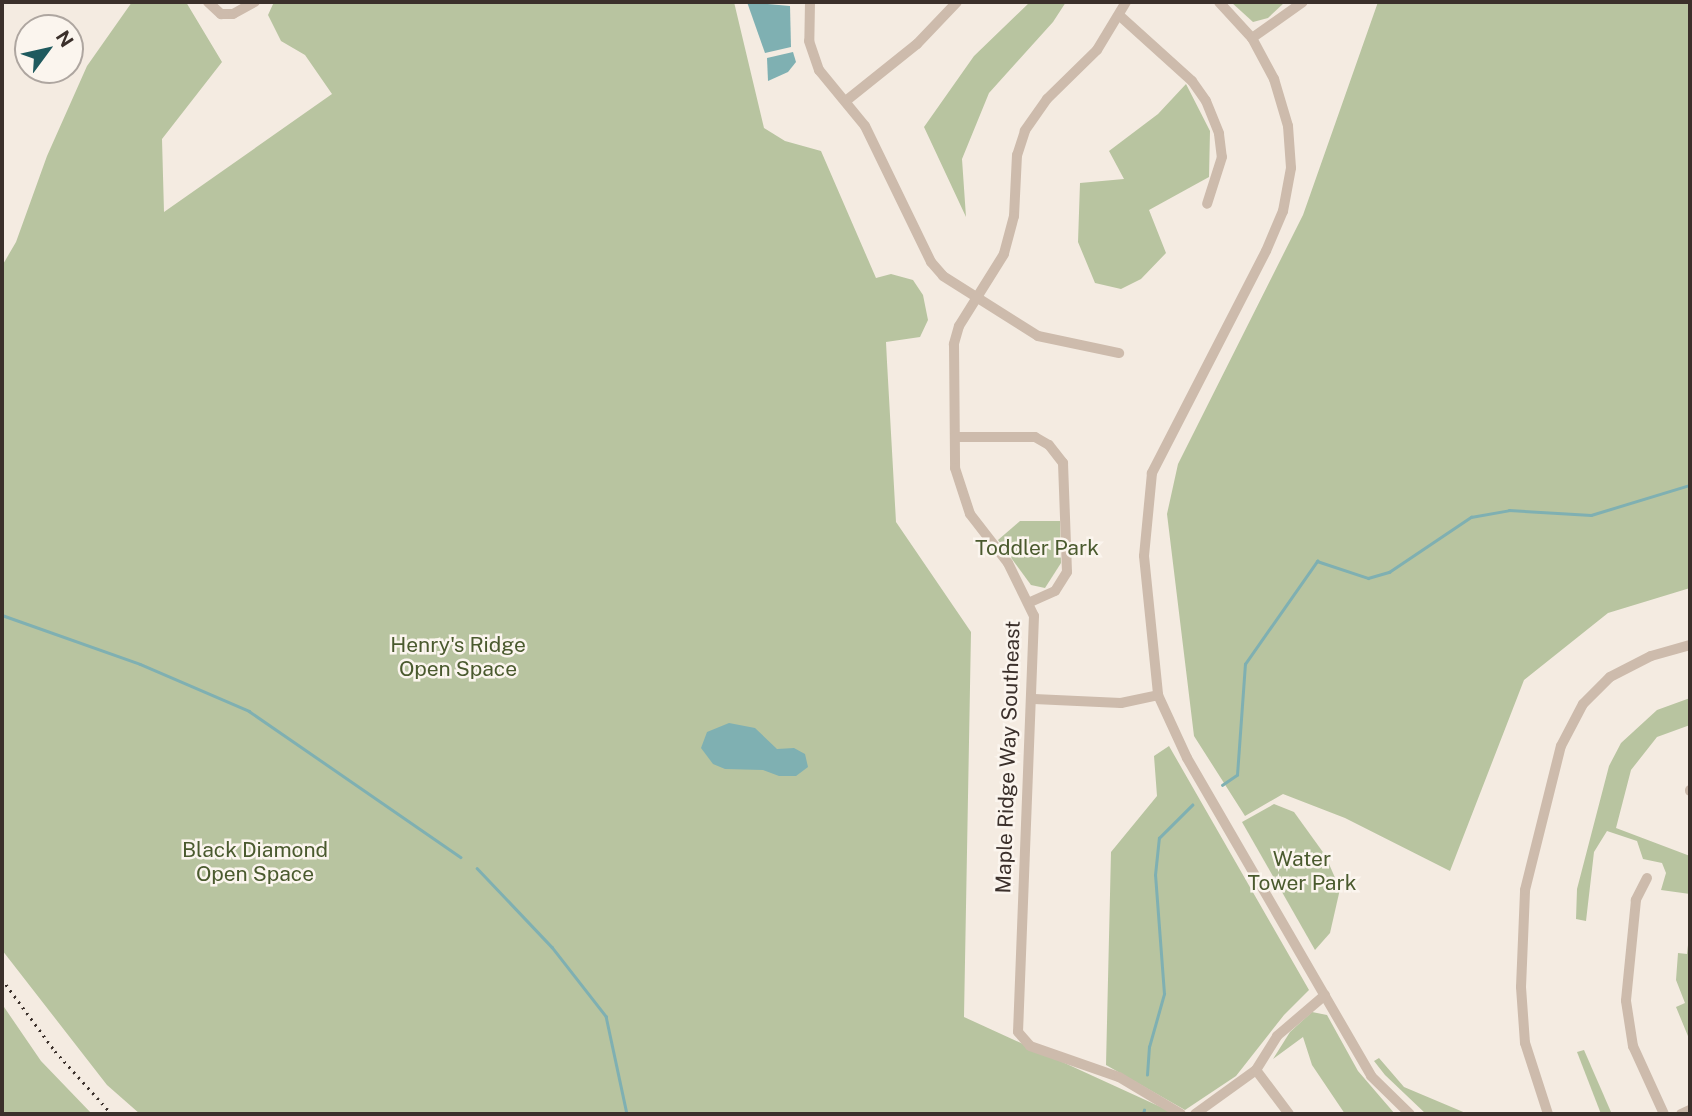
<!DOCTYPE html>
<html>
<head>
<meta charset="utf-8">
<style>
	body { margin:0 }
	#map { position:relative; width:1692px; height:1116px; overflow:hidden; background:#f4ebe1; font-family:"Public Sans",sans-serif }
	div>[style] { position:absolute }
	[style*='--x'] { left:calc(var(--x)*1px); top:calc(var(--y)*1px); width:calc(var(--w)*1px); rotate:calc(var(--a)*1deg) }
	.green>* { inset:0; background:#b8c4a0 }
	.water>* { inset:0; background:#7fb0b2 }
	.stream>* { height:2.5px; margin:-1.25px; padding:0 1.25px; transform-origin:1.25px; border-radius:1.25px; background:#7fb0b2 }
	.minor>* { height:10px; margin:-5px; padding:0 5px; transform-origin:5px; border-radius:5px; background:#cdbbac }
	.rail>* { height:2.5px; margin-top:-1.25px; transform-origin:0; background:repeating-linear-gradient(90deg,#3b302b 0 2px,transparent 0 7px) }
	span { translate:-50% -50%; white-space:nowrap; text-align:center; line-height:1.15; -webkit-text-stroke:5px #fbf5ee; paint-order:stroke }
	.park-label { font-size:21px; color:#4a5a2e }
	.street-label { font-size:21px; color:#3b302b }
	.frame { position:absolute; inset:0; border:4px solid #3b302b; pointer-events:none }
	.north { position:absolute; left:14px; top:14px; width:70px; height:70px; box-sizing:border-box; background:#fbf5ee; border:2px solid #aea6a0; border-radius:50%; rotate:57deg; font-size:19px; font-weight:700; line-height:28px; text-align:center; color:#3b302b }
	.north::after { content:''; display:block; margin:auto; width:24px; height:32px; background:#1f5a5e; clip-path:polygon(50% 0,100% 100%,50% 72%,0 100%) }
</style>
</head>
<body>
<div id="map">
	<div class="green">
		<i style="clip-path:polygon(132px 2px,186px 2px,222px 62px,162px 139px,164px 212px,332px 94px,305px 55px,281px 41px,268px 15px,274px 2px,734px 2px,764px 128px,785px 141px,821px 151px,876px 278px,891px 274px,913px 280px,923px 295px,928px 320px,920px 337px,886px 342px,887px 362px,896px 522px,971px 632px,964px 1017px,1176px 1114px,140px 1114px,107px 1085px,2px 950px,2px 266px,16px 242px,47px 156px,87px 66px)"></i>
		<i style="clip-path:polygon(1030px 2px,1066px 2px,1053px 22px,989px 93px,962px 159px,966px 217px,924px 127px,974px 56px)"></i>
		<i style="clip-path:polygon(1231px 2px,1285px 2px,1268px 18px,1253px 22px)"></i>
		<i style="clip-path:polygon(1378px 2px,1690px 2px,1690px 588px,1608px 613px,1524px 680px,1450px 871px,1345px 818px,1283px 794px,1245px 816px,1194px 736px,1167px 514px,1178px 464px,1303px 215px)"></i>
		<i style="clip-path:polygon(1186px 84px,1210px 131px,1209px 177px,1149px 210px,1166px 253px,1141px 279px,1121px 289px,1095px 283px,1078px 242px,1080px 183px,1124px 179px,1109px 151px,1158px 114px)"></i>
		<i style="clip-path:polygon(1020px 521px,1060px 521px,1061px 563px,1045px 588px,1031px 585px,998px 540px)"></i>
		<i style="clip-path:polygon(1690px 698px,1690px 725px,1657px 737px,1631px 770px,1616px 828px,1690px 856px,1690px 894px,1661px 890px,1666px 873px,1662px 863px,1643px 859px,1637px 841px,1607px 831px,1594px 852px,1586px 921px,1576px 919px,1577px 889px,1609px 766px,1621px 743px,1657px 710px)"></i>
		<i style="clip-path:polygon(1169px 746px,1309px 990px,1284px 1015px,1236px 1076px,1185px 1110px,1106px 1065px,1111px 852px,1157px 796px,1154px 756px)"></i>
		<i style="clip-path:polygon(1274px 804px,1294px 812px,1325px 855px,1340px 889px,1330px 933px,1315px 950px,1242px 822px)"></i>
		<i style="clip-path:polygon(1690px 927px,1689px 972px,1690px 1041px,1676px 1007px,1685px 1003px,1676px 980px,1678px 953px,1687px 954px)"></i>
		<i style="clip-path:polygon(2px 1004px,41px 1061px,92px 1114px,2px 1114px)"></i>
		<i style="clip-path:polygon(1312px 1012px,1327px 1015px,1358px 1071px,1395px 1114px,1345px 1114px,1312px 1065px,1303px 1037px,1273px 1059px,1290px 1032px)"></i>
		<i style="clip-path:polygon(1584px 1050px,1611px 1112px,1601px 1114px,1577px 1052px)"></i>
		<i style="clip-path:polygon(1379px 1058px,1404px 1087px,1468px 1114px,1426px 1114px,1385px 1075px,1374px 1061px)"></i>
	</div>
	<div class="water">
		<i style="clip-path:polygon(747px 2px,790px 6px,791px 47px,765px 53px)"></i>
		<i style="clip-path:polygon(793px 52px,796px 62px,788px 72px,768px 81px,767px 58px)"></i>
		<i style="clip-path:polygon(729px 723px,755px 728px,777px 749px,794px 748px,805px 754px,808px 767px,796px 776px,779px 776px,763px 770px,725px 769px,713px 764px,701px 748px,707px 732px)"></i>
	</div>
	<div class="stream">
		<i style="--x:2;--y:615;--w:146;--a:19.5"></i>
		<i style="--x:140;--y:664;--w:119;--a:23.3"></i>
		<i style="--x:249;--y:711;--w:257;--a:34.6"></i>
		<i style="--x:1222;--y:785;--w:18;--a:-34"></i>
		<i style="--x:1237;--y:775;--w:111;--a:-85.9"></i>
		<i style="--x:1245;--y:664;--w:126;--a:-55"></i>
		<i style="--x:1317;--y:561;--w:54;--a:18.4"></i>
		<i style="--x:1368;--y:578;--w:22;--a:-16"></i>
		<i style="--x:1389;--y:572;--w:99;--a:-33.9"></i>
		<i style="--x:1471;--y:517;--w:39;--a:-10"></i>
		<i style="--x:1509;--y:510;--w:82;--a:3.5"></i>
		<i style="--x:1591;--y:515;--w:103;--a:-16.9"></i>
		<i style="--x:477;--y:868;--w:109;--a:46.5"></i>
		<i style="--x:552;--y:947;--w:88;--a:52"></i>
		<i style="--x:606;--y:1016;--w:100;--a:77.9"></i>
		<i style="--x:1147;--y:1075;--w:28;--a:-86"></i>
		<i style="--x:1149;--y:1047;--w:55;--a:-74.2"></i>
		<i style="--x:1164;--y:994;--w:119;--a:-94.3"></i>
		<i style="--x:1155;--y:875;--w:37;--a:-84"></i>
		<i style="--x:1159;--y:838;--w:47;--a:-45"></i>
		<i style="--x:1143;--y:1114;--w:4;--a:-76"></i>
	</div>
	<div class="minor">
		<i style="--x:208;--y:2;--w:18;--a:43"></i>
		<i style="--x:221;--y:14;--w:12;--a:0"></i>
		<i style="--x:233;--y:14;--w:25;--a:-29"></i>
		<i style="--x:810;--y:2;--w:39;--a:91"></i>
		<i style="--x:809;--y:41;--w:31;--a:71"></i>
		<i style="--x:819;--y:70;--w:72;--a:50.6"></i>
		<i style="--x:865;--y:126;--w:151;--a:64.1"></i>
		<i style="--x:931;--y:262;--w:18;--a:49"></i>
		<i style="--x:943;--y:276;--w:112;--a:32.3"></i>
		<i style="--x:1038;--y:336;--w:83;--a:11.9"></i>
		<i style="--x:1126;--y:2;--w:56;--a:121.1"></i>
		<i style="--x:1097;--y:50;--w:70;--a:135.6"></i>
		<i style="--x:1047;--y:99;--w:39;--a:125"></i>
		<i style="--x:1025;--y:131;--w:25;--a:108"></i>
		<i style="--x:1017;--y:155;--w:61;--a:92.8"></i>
		<i style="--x:1014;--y:216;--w:39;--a:105"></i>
		<i style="--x:1004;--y:254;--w:85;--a:122"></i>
		<i style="--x:959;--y:326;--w:19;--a:106"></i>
		<i style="--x:954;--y:344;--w:124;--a:89.5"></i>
		<i style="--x:955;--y:468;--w:48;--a:71.9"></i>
		<i style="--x:970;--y:514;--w:62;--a:52.2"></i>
		<i style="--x:1008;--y:563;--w:59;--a:63.9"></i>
		<i style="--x:1034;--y:616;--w:416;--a:92.2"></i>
		<i style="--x:1018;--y:1032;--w:18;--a:49"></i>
		<i style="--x:1030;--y:1046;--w:94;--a:19.2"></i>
		<i style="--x:1119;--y:1077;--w:72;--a:30.8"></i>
		<i style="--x:1219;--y:2;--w:49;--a:47.5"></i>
		<i style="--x:1252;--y:38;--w:47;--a:61.8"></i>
		<i style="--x:1274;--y:79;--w:49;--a:73.4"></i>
		<i style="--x:1288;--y:126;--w:42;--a:85.9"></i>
		<i style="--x:1291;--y:168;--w:44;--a:100.5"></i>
		<i style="--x:1283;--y:211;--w:43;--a:113"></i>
		<i style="--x:1266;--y:251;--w:250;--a:117.2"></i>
		<i style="--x:1152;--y:473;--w:83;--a:95.5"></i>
		<i style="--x:1144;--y:556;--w:140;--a:84.2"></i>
		<i style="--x:1158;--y:695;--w:69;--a:65.3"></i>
		<i style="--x:1187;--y:758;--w:367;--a:59.9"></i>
		<i style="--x:1371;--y:1076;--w:54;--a:44.3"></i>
		<i style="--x:1120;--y:16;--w:97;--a:42.1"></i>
		<i style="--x:1192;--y:81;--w:24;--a:55"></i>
		<i style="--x:1206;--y:101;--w:35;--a:68"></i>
		<i style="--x:1219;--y:134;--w:23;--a:83"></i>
		<i style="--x:1222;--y:157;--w:49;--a:107.7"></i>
		<i style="--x:1252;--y:38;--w:62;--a:-35.2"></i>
		<i style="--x:847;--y:100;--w:90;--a:-38.7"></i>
		<i style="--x:917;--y:44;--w:58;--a:-46.4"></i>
		<i style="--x:955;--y:437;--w:80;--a:0"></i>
		<i style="--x:1035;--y:437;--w:16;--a:30"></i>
		<i style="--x:1049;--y:445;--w:23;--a:52"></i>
		<i style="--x:1063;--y:463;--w:109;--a:87.9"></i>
		<i style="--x:1067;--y:572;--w:22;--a:122"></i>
		<i style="--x:1055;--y:591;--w:27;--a:156"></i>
		<i style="--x:1034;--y:699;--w:87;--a:2.6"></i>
		<i style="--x:1121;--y:703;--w:38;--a:-12"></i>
		<i style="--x:1690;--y:791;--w:1;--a:-90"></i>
		<i style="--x:1647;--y:878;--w:25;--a:117"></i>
		<i style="--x:1636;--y:900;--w:101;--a:95.7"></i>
		<i style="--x:1626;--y:1001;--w:46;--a:81.2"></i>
		<i style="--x:1633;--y:1046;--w:75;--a:65.5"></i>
		<i style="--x:1256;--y:1070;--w:55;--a:53.1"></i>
		<i style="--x:1195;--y:1114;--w:75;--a:-35.8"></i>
		<i style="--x:1256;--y:1070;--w:40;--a:-58"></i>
		<i style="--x:1277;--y:1036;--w:63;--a:-40.5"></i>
		<i style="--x:1548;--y:1114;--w:75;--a:-107.9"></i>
		<i style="--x:1525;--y:1043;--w:56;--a:-94.1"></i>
		<i style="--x:1521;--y:987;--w:97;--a:-87.6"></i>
		<i style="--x:1525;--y:890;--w:148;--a:-76"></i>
		<i style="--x:1561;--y:746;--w:47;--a:-62.4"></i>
		<i style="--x:1583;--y:704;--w:38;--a:-45"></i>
		<i style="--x:1610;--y:677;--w:46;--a:-27.1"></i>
		<i style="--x:1651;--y:656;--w:41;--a:-15.8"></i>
		<i style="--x:1681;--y:1114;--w:10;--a:-24"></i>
	</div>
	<div class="rail">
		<i style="--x:2;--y:979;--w:89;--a:53.6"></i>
		<i style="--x:55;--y:1051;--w:85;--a:47.9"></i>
	</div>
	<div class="park-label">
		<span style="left:1037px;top:548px">Toddler Park</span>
		<span style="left:458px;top:657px">Henry's Ridge<br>Open Space</span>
		<span style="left:255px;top:862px">Black Diamond<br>Open Space</span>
		<span style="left:1302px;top:871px">Water<br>Tower Park</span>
	</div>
	<div class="street-label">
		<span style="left:1008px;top:757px;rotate:-88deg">Maple Ridge Way Southeast</span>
	</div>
	<div class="frame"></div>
	<div class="north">N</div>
</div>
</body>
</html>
